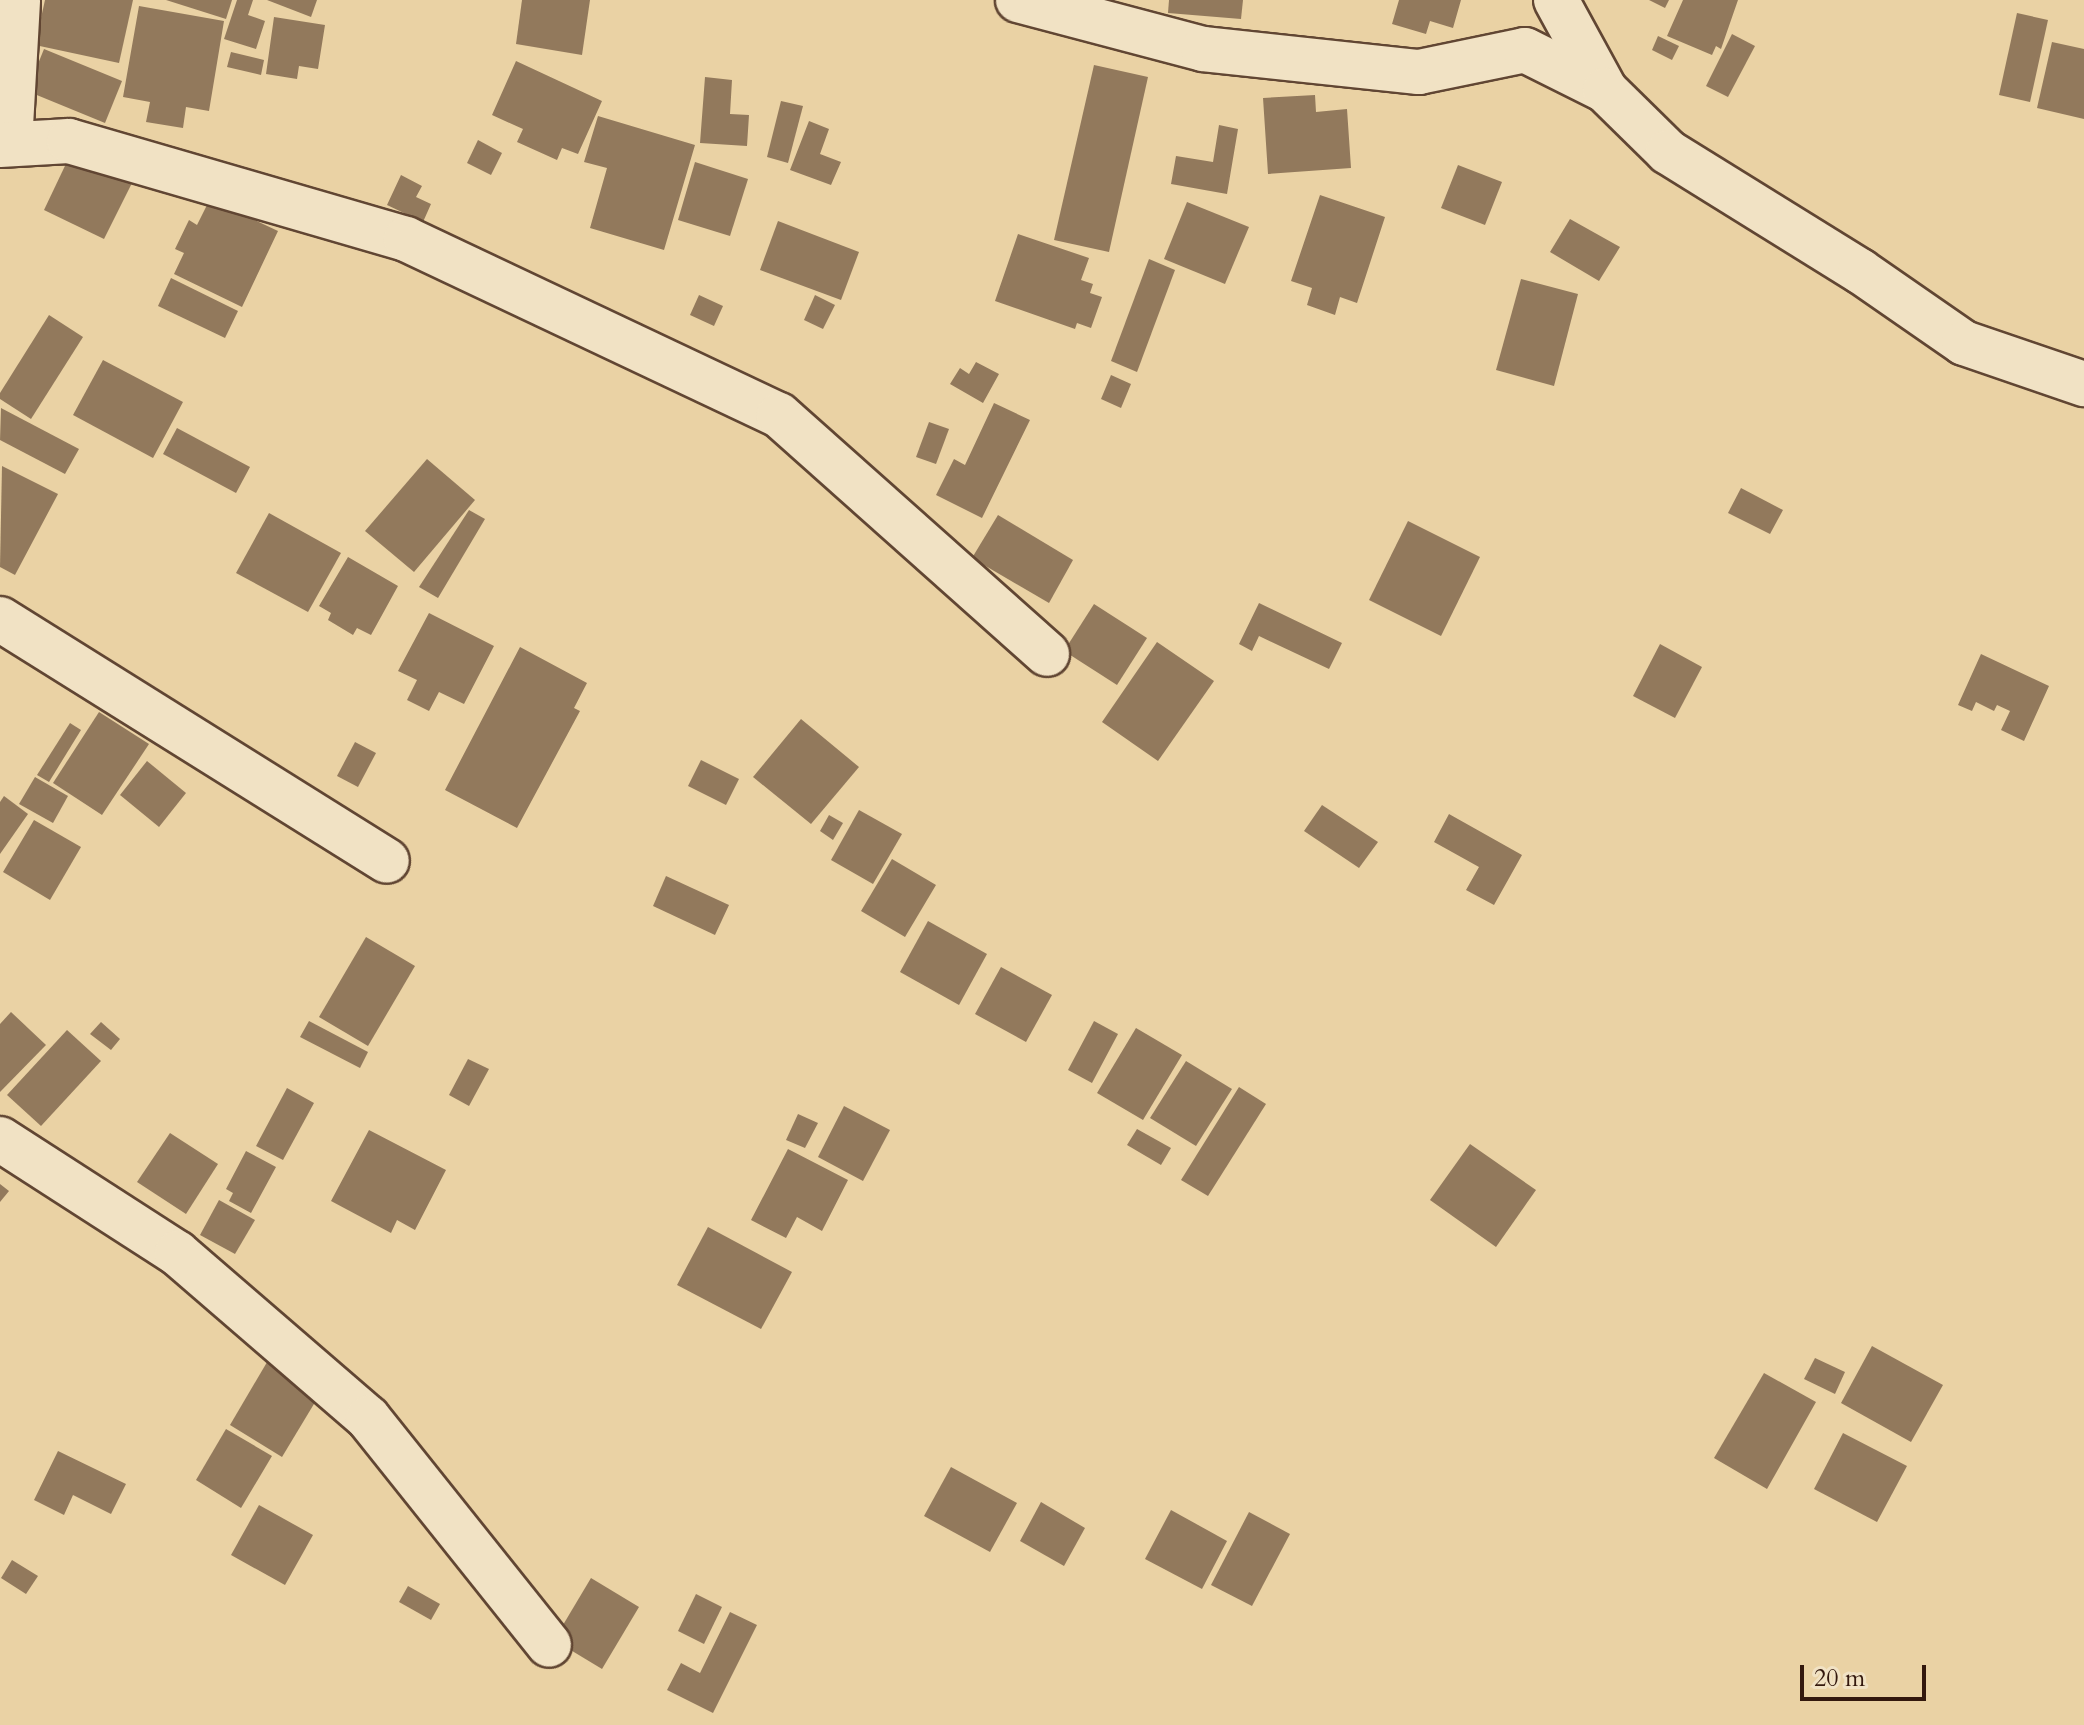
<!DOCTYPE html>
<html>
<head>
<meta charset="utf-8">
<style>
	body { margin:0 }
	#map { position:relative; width:2084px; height:1725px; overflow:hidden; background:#ead2a4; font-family:Cardo,serif }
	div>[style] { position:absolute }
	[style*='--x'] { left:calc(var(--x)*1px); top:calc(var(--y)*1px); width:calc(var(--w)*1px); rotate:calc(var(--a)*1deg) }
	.building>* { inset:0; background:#92795c }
	.roads { filter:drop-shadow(2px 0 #614633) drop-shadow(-2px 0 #614633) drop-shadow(0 2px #614633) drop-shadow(0 -2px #614633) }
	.street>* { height:44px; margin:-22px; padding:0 22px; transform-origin:22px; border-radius:22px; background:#f1e2c4 }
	span { translate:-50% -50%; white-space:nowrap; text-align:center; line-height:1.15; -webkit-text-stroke:6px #f1e2c4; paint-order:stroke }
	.scale { position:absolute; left:1800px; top:1665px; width:126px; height:36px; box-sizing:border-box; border:4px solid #33180d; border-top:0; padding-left:10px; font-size:24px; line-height:28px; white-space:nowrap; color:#33180d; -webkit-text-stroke:6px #f1e2c4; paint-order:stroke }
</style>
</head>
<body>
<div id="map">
	<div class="building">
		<i style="clip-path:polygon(45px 0,133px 0,119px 63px,35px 45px)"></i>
		<i style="clip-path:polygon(166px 0,232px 0,226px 19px)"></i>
		<i style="clip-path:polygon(237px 0,253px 0,248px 15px,265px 21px,256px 49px,224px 39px)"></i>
		<i style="clip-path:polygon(267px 0,317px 0,311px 17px)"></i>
		<i style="clip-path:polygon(522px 0,590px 0,582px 55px,516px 44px)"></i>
		<i style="clip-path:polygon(1169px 0,1243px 0,1241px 19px,1168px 13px)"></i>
		<i style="clip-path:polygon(1399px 0,1461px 0,1453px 28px,1430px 21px,1426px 34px,1392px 24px)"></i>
		<i style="clip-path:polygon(1649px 0,1669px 0,1665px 8px)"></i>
		<i style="clip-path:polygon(1683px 0,1738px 0,1721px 49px,1716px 46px,1712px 55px,1667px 36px)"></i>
		<i style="clip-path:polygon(139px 6px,224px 21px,209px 111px,186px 107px,183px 128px,146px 122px,150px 102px,123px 97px)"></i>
		<i style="clip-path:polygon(2017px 13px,2048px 20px,2030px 102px,1999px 95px)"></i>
		<i style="clip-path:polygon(274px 17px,325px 25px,318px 69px,299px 66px,297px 79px,266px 74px)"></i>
		<i style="clip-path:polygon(1732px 34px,1755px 46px,1728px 97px,1706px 86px)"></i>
		<i style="clip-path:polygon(1658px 36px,1679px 46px,1672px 60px,1652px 50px)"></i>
		<i style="clip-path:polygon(2052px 42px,2084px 49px,2084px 119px,2037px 108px)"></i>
		<i style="clip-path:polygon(44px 49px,122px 81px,105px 123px,27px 91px)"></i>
		<i style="clip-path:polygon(231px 52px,264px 60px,261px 75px,227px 67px)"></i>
		<i style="clip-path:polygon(516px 61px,602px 101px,578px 154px,562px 148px,557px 160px,517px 142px,523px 129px,492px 115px)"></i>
		<i style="clip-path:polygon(1094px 65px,1148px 77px,1109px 252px,1054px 240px)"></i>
		<i style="clip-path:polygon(705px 77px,732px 80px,730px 114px,749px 115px,747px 146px,700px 143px)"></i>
		<i style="clip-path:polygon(1315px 95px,1316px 112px,1347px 109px,1351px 168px,1268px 174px,1263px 98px)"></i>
		<i style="clip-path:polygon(781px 101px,803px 106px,788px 163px,767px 157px)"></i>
		<i style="clip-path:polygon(598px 116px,695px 145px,664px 250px,590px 228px,607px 168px,584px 162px)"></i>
		<i style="clip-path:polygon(809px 121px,829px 129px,820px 154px,841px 162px,831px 185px,790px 170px)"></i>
		<i style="clip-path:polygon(1219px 125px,1238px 129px,1227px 194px,1171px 184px,1176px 156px,1213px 162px)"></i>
		<i style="clip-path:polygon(478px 140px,502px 153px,491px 175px,467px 163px)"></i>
		<i style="clip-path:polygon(73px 149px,134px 179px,104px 239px,44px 210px)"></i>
		<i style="clip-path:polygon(695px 162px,748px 179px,730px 236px,678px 220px)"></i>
		<i style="clip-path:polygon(1458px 165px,1502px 182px,1485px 225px,1441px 208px)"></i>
		<i style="clip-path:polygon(401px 175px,422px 186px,416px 197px,431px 204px,423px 222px,387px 205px)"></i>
		<i style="clip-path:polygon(1320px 195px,1385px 217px,1357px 303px,1340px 297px,1335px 315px,1307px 305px,1312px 288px,1291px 281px)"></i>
		<i style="clip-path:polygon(210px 199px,278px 231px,242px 307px,174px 274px,184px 253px,175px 249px,189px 220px,197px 225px)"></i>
		<i style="clip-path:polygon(1187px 202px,1249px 227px,1225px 284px,1164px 259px)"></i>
		<i style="clip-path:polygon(1570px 219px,1620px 247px,1599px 281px,1550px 252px)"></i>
		<i style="clip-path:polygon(778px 221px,859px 252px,841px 300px,760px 270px)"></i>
		<i style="clip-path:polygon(1018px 234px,1089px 258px,1081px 280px,1093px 284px,1090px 293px,1102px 297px,1091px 328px,1077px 323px,1075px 329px,995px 301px)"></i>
		<i style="clip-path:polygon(1149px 259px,1175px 270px,1137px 372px,1111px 361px)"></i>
		<i style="clip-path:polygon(171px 278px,238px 311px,225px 338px,158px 306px)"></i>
		<i style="clip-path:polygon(1521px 279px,1578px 294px,1554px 386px,1496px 370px)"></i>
		<i style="clip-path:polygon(699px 295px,723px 306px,714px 326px,690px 315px)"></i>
		<i style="clip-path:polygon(815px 295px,835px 305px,823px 329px,804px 320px)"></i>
		<i style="clip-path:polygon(49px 315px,83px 337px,31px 419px,0 399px,0 393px)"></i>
		<i style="clip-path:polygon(103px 360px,183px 402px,153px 458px,73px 415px)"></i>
		<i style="clip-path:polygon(976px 362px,999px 374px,983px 403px,950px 384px,960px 368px,969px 374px)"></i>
		<i style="clip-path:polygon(1111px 375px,1131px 384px,1121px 408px,1101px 399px)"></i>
		<i style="clip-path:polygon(994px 403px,1030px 420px,982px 518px,936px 495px,954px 459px,965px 465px)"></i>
		<i style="clip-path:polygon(1px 408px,79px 449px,65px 474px,0 440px)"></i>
		<i style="clip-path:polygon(929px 422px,949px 429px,936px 464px,916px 457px)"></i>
		<i style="clip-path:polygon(177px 428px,250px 467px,236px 493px,163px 454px)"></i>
		<i style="clip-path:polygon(427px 459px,475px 500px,414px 572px,365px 531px)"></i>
		<i style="clip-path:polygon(2px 466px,58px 494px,15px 575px,0 567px)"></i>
		<i style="clip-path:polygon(1741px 488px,1783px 510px,1770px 534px,1728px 513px)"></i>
		<i style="clip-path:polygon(469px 510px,485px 519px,438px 598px,419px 587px)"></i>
		<i style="clip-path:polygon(269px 513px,341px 553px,308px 612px,236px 573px)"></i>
		<i style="clip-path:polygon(998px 515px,1073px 560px,1049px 603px,972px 558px)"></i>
		<i style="clip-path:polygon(1408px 521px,1480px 557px,1441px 636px,1369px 600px)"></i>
		<i style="clip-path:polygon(348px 557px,398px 586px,371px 635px,357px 628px,353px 635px,328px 620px,331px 613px,319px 606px)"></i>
		<i style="clip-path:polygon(1259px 603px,1342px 643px,1329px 669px,1259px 636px,1252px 651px,1239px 644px)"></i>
		<i style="clip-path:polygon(1094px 604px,1147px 638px,1117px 685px,1064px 651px)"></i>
		<i style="clip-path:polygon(429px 613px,494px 646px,464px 704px,439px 692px,429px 711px,407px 700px,417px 680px,398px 671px)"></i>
		<i style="clip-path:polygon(1157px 642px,1214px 681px,1158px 761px,1102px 722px)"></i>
		<i style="clip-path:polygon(1660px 644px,1702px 667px,1675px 718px,1633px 696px)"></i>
		<i style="clip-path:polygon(520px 647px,587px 683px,574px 708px,580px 711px,517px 828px,445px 790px)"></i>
		<i style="clip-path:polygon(1981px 654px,2049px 686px,2024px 741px,2001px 730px,2010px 711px,1997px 705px,1994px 711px,1976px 702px,1972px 711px,1958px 705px)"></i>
		<i style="clip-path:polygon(99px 712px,149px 744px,102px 815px,53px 783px)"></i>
		<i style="clip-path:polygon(801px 719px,859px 767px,811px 824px,753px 777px)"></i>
		<i style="clip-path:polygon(70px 723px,81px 730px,49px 782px,37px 775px)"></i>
		<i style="clip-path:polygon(355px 742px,376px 753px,358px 787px,337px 776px)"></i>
		<i style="clip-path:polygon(701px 760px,739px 779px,726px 805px,688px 786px)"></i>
		<i style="clip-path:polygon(147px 761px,186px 793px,159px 827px,120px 795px)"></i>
		<i style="clip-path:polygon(35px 777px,68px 796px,53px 823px,19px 804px)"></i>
		<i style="clip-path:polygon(4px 796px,28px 814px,0 854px,0 802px)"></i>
		<i style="clip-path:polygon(1322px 805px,1378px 842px,1359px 868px,1304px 831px)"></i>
		<i style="clip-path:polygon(859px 810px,902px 834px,873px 884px,831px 860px)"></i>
		<i style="clip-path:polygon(1449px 814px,1522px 855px,1494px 905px,1466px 890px,1479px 867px,1434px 842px)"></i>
		<i style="clip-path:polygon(829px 815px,843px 823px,833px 840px,820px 831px)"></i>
		<i style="clip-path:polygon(34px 820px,81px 847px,50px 900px,3px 872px)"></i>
		<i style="clip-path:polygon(892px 859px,936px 885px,905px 937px,861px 911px)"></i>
		<i style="clip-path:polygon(666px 876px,729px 905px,715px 935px,653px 906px)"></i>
		<i style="clip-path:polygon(928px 921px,987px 954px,959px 1005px,900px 972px)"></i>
		<i style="clip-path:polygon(366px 937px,415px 966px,368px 1046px,319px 1017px)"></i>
		<i style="clip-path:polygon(1001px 967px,1052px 995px,1026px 1042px,975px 1014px)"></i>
		<i style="clip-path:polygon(11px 1012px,46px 1045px,0 1092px,0 1024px)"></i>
		<i style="clip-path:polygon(309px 1021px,368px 1052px,360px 1068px,300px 1037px)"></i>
		<i style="clip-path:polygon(1094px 1021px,1118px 1034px,1092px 1083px,1068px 1070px)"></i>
		<i style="clip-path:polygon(101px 1022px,120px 1039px,111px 1050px,90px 1034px)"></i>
		<i style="clip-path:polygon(1136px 1028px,1182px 1055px,1143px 1120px,1097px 1093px)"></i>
		<i style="clip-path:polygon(67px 1030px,101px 1061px,41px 1126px,7px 1095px)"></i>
		<i style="clip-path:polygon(468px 1059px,489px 1069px,469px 1106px,449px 1095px)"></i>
		<i style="clip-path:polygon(1186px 1061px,1232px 1089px,1196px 1146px,1150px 1118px)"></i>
		<i style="clip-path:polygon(1239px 1087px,1266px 1104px,1208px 1196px,1181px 1180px)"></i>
		<i style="clip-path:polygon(287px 1088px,314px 1103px,283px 1160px,256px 1146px)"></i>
		<i style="clip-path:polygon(844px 1106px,890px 1130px,863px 1181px,818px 1157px)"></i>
		<i style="clip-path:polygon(798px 1114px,818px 1123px,805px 1148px,786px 1140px)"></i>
		<i style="clip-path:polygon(1137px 1129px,1171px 1148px,1161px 1165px,1127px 1145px)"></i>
		<i style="clip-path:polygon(369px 1130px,446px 1170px,415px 1230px,397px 1220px,391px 1233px,331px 1201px)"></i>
		<i style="clip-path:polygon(170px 1133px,218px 1164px,186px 1214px,137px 1182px)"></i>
		<i style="clip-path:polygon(1470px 1144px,1536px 1190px,1496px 1247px,1430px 1200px)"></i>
		<i style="clip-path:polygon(788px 1149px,848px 1180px,822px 1231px,797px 1217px,786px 1238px,751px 1220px)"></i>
		<i style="clip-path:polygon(246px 1151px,276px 1167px,251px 1213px,229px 1201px,233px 1193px,226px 1189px)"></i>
		<i style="clip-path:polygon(0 1184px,9px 1191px,0 1202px)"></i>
		<i style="clip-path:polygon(219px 1200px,255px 1220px,235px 1254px,200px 1235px)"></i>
		<i style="clip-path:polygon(708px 1227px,792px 1272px,761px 1329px,677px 1285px)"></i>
		<i style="clip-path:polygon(1872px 1346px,1943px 1385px,1911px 1442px,1841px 1403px)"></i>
		<i style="clip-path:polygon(273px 1352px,326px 1384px,282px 1457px,230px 1425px)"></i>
		<i style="clip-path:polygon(1815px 1358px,1845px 1372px,1835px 1394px,1804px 1379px)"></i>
		<i style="clip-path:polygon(1764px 1373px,1816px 1402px,1767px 1489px,1714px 1458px)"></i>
		<i style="clip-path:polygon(226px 1429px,272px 1456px,241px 1508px,196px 1480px)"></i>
		<i style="clip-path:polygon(1843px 1433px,1907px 1466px,1877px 1522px,1814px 1489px)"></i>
		<i style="clip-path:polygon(58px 1451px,126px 1484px,111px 1514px,73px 1495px,64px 1515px,34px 1500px)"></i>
		<i style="clip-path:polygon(951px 1467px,1017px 1503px,990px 1552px,924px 1516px)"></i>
		<i style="clip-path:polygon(1041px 1502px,1085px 1528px,1064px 1566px,1020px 1541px)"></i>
		<i style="clip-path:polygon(259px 1505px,313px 1535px,285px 1585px,231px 1555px)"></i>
		<i style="clip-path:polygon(1171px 1510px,1227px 1541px,1202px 1589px,1145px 1559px)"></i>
		<i style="clip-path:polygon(1249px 1512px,1290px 1534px,1252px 1606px,1211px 1585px)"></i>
		<i style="clip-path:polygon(12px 1560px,38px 1576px,26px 1594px,1px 1578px)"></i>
		<i style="clip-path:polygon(591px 1578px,639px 1607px,602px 1669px,554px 1640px)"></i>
		<i style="clip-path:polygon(408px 1586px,440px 1604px,431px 1620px,399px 1602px)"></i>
		<i style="clip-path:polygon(696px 1594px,722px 1607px,704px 1644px,678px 1631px)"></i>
		<i style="clip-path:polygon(730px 1612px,757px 1625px,713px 1713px,667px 1690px,681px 1663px,700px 1673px)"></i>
	</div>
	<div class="roads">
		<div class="street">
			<i style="--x:1018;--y:0;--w:191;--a:14.8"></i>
			<i style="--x:1203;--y:49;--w:217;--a:6.1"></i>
			<i style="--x:1419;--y:72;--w:108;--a:-11.7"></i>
			<i style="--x:1525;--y:50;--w:89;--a:26.6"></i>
			<i style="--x:1556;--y:0;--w:102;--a:61.4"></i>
			<i style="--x:1605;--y:90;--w:88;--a:44.5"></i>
			<i style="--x:1668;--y:152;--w:226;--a:31.8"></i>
			<i style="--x:1860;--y:271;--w:126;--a:34.7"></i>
			<i style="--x:1964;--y:343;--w:127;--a:18.9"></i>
			<i style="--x:10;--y:144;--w:144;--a:-86.8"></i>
			<i style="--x:0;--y:145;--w:69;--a:-3.3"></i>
			<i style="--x:69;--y:141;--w:351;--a:16.2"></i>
			<i style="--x:406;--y:239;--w:412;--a:25.3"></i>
			<i style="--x:779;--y:415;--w:359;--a:41.7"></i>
			<i style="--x:0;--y:619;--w:456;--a:32"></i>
			<i style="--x:0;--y:1139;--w:211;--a:32.8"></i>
			<i style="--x:177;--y:1253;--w:252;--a:40.8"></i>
			<i style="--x:368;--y:1418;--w:290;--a:51.4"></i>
		</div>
	</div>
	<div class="scale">20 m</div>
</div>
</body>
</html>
